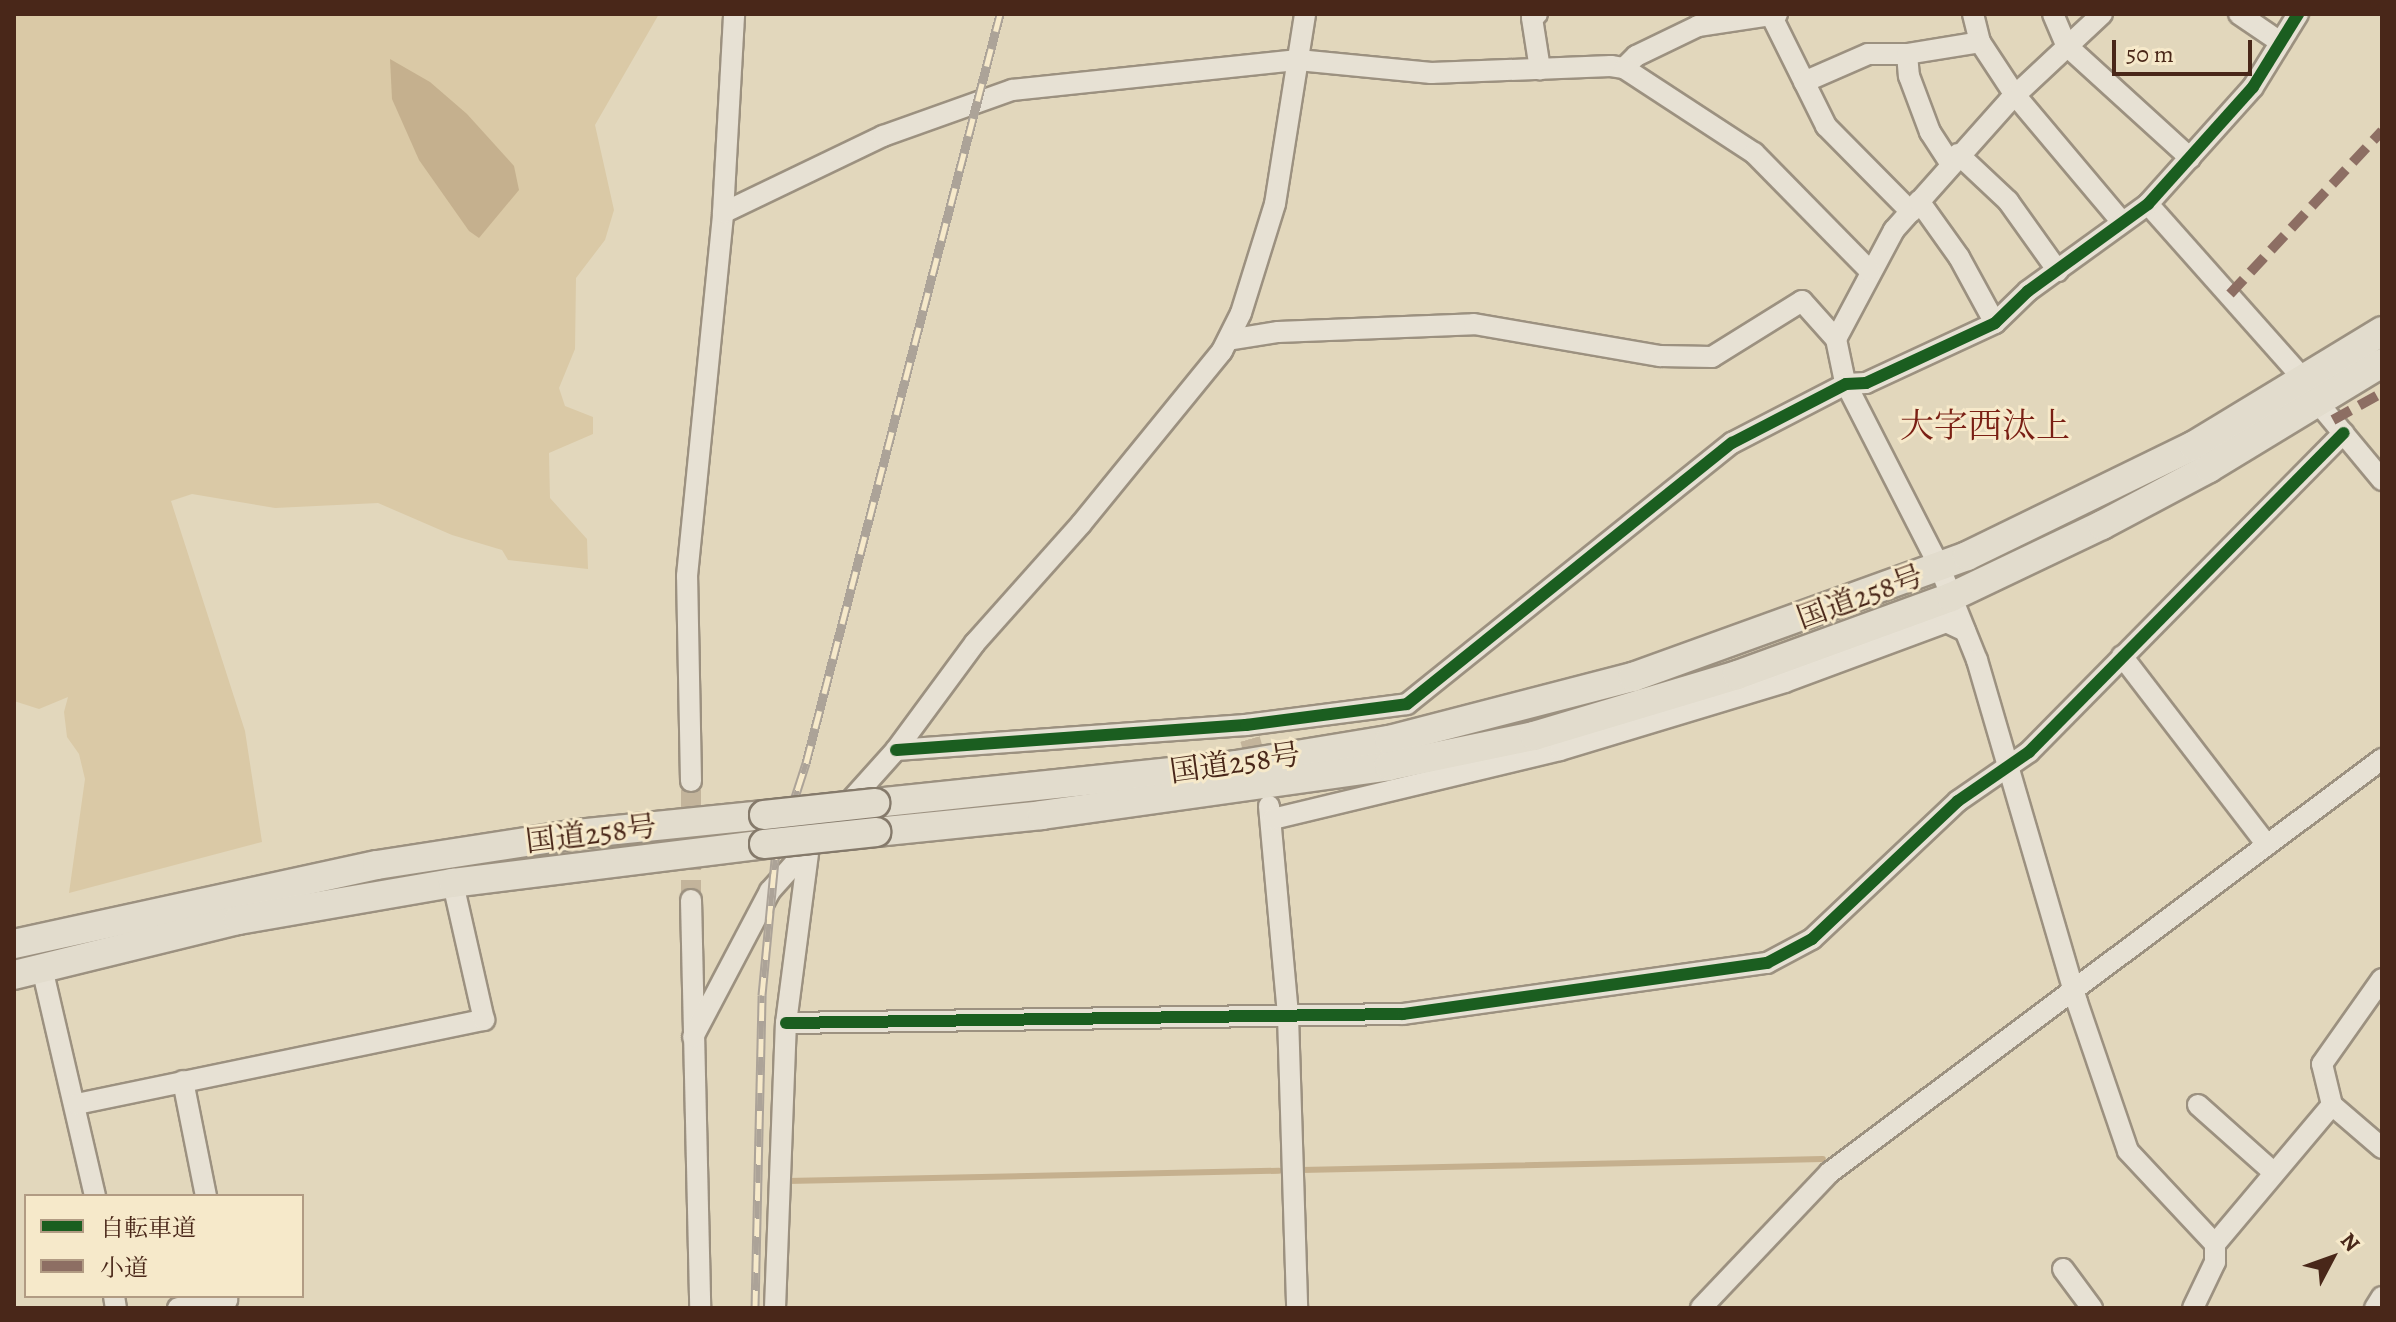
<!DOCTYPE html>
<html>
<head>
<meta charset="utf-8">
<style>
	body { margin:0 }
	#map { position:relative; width:2396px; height:1322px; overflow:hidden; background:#e2d7bc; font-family:Alegreya,"Noto Serif JP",serif }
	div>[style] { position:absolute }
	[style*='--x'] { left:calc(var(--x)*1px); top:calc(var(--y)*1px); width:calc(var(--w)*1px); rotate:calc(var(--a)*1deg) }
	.green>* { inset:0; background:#dac9a6 }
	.water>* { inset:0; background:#c5b08e }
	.stream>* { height:6px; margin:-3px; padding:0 3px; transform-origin:3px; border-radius:3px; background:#c5b08e }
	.minor-tunnel>* { height:20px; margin-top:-10px; transform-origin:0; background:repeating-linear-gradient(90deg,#c3b49b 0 20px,transparent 0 30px) }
	.roads { filter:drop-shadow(2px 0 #9c9180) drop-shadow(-2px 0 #9c9180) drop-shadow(0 2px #9c9180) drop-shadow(0 -2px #9c9180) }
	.minor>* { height:20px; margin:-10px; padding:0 10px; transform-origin:10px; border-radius:10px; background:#e7e1d4 }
	.highway>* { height:28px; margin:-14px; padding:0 14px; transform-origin:14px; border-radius:14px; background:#e2dccd }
	.rail>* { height:9px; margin-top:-4.5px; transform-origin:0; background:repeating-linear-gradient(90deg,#f6e9ca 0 18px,#aca398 0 36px); box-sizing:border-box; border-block:2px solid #aca398 }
	.bridges { filter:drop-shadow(2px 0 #857a6b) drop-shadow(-2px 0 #857a6b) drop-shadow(0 2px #857a6b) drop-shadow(0 -2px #857a6b) }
	.highway-bridge>* { height:28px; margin:-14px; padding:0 14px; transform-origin:14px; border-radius:14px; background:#e2dccd }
	.quiet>* { height:10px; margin-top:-5px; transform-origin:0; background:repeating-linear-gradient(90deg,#8d6e63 0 20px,transparent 0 30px) }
	.cycleway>* { height:12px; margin:-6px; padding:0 6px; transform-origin:6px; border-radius:6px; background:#1b5e20 }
	span { translate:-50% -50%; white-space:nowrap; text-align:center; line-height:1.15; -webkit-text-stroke:6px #f6e9ca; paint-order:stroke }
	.street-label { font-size:30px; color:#492719 }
	.quarter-label { font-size:34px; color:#7a1f14 }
	.frame { position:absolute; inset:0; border:16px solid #492719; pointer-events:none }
	.legend { position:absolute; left:24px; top:1194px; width:280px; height:104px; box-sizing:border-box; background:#f6e9ca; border:2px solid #b19b83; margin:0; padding:10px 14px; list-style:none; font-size:24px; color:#492719 }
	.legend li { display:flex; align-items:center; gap:16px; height:40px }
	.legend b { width:40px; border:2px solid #b19b83 }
	.north { position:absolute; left:2292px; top:1218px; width:80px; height:80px; -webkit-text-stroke:6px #f6e9ca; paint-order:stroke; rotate:49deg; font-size:22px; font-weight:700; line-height:32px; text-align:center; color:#492719 }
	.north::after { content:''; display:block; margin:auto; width:28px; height:36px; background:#492719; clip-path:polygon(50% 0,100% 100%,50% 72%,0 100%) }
	.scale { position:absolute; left:2112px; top:40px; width:140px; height:36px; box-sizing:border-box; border:4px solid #492719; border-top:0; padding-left:10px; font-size:24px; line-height:28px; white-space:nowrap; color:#492719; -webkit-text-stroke:6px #f6e9ca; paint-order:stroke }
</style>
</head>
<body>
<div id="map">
	<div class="green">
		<i style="clip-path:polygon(14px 14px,659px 14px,595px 125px,614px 210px,605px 240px,576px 278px,575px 349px,559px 388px,565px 406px,593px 417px,593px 434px,549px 453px,550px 498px,587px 539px,588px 569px,508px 560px,502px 550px,452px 535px,378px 503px,275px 508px,192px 494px,171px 501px,245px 731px,262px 842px,69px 893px,85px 779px,79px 754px,67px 737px,64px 712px,68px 697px,39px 709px,14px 701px)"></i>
	</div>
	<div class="water">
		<i style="clip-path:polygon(390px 59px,430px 82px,467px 114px,514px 166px,519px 190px,479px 238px,469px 231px,419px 160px,392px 99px)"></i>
	</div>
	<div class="stream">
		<i style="--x:1301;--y:1170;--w:522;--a:-1.21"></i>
		<i style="--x:787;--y:1181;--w:492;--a:-1.2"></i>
	</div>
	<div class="minor-tunnel">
		<i style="--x:1250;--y:739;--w:33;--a:74"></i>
		<i style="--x:691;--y:900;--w:119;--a:-90"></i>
	</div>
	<div class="roads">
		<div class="minor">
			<i style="--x:1537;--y:14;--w:6;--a:141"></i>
			<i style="--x:1532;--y:18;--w:52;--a:81.1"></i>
			<i style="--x:1973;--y:14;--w:29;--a:76"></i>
			<i style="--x:1980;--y:42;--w:64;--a:56.6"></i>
			<i style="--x:2015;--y:95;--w:166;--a:49.9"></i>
			<i style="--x:2053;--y:14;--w:34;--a:67"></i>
			<i style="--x:2066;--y:45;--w:168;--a:42.3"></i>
			<i style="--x:2102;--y:14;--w:127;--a:136.9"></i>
			<i style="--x:2009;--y:101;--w:173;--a:131.7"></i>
			<i style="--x:1894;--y:230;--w:123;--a:118"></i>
			<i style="--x:1836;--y:339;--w:44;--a:78.2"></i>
			<i style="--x:1845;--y:382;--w:209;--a:62.9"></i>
			<i style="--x:1940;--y:568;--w:99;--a:68.1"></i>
			<i style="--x:1977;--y:660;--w:356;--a:73.7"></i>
			<i style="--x:2077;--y:1002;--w:157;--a:71.1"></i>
			<i style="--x:2128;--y:1151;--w:127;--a:46.9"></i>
			<i style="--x:2239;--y:14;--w:50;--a:34.3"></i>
			<i style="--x:1772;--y:17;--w:122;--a:63.6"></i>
			<i style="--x:1826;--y:126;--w:121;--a:45.3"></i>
			<i style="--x:1907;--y:54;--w:22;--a:85"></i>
			<i style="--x:1909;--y:76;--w:60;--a:69.4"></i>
			<i style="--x:1930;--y:132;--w:37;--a:57"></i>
			<i style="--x:1624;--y:68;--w:17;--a:-45"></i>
			<i style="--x:1636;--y:56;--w:69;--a:-25.8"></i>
			<i style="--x:1698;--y:26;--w:80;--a:-8.6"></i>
			<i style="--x:1804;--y:82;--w:70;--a:-23.6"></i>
			<i style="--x:1868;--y:54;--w:39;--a:0"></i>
			<i style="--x:1907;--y:54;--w:74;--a:-9.3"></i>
			<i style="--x:1958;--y:154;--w:69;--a:43.2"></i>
			<i style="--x:2008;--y:201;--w:86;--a:54.5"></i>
			<i style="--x:1919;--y:201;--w:69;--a:54.5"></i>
			<i style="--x:1959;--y:257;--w:75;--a:61.4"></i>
			<i style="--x:2148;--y:204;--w:235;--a:48.4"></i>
			<i style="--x:723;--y:213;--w:178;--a:-25.7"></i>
			<i style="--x:883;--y:136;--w:137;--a:-19.6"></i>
			<i style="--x:1012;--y:90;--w:288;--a:-6"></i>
			<i style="--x:1298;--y:60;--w:134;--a:5.6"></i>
			<i style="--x:1431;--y:73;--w:180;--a:-2.2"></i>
			<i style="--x:1611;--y:66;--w:13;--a:9"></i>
			<i style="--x:1624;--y:68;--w:155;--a:33.2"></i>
			<i style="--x:1754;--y:153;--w:165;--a:45.5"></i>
			<i style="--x:1228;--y:340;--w:51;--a:-9.1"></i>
			<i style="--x:1278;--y:332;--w:196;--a:-2.3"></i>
			<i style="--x:1474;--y:324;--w:189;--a:9.8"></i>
			<i style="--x:1660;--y:356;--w:52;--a:1.1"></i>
			<i style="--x:1712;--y:357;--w:106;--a:-31.9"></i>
			<i style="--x:1802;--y:301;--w:51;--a:48.2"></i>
			<i style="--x:2319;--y:404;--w:99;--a:50.3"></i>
			<i style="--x:2122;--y:656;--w:238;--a:52.5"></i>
			<i style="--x:896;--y:750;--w:351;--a:-4.1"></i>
			<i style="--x:1246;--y:725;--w:162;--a:-7.4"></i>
			<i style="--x:1407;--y:704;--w:417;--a:-38.8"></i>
			<i style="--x:1732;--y:443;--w:128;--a:-27.4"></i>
			<i style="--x:1846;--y:384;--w:20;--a:-3"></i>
			<i style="--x:1866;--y:383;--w:142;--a:-24.9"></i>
			<i style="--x:1995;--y:323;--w:46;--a:-44.1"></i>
			<i style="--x:2028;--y:291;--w:148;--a:-35.9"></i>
			<i style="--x:2148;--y:204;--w:157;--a:-48.1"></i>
			<i style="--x:2253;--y:87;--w:86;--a:-58.3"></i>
			<i style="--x:691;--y:781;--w:205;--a:-91.1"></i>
			<i style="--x:687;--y:576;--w:365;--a:-84.3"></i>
			<i style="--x:723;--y:213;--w:199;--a:-86.8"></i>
			<i style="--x:1269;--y:806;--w:211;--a:84.8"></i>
			<i style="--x:1288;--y:1016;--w:292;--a:88.2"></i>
			<i style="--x:844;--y:808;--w:78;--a:-48.1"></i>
			<i style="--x:896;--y:750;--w:133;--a:-53.6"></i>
			<i style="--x:975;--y:643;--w:159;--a:-48.3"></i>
			<i style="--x:1081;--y:524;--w:223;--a:-50.8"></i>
			<i style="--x:1222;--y:351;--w:42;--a:-63.4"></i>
			<i style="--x:1241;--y:313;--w:114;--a:-72.7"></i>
			<i style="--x:1275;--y:204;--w:192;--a:-81"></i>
			<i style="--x:1273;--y:819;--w:295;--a:-13.5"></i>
			<i style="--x:1560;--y:750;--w:235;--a:-16.8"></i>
			<i style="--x:1785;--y:682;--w:172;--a:-20.4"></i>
			<i style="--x:1946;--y:622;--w:21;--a:25"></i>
			<i style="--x:691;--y:900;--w:408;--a:88.7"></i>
			<i style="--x:42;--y:968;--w:234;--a:76.9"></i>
			<i style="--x:786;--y:1023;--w:617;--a:-0.84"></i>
			<i style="--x:1403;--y:1014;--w:368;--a:-8"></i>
			<i style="--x:1767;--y:963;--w:51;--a:-28.1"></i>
			<i style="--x:1812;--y:939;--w:201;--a:-43.4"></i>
			<i style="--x:1958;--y:801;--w:86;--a:-34.6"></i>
			<i style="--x:2029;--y:752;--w:448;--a:-45.4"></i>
			<i style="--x:693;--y:1037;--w:165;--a:-62.2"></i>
			<i style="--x:770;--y:891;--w:75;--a:-48.2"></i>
			<i style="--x:183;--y:1081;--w:117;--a:78.7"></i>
			<i style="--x:77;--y:1104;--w:416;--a:-11.7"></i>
			<i style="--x:484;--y:1020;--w:140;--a:-102.8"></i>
			<i style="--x:2198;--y:1105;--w:99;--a:41.7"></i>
			<i style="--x:2332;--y:1105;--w:42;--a:-103.7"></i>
			<i style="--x:2322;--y:1064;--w:104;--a:-54.8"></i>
			<i style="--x:2063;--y:1269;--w:49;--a:53.4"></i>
			<i style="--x:114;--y:1296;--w:12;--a:81"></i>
			<i style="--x:178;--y:1308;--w:50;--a:-9.3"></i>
			<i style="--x:775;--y:1308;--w:285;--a:-87.8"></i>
			<i style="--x:786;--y:1023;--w:177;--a:-82.6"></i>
			<i style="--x:1701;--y:1308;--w:186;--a:-46.5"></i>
			<i style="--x:1829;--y:1173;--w:691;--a:-36.82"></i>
			<i style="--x:2193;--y:1308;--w:51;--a:-64.4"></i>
			<i style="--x:2215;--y:1262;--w:18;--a:-90"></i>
			<i style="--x:2215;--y:1244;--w:182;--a:-49.9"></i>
			<i style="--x:2332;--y:1105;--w:66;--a:40.7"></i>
			<i style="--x:2375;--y:1308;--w:13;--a:-58"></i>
		</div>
		<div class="highway">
			<i style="--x:875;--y:803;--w:363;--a:-6"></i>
			<i style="--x:1236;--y:765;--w:155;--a:-9.3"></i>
			<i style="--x:1389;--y:740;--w:252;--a:-14.5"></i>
			<i style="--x:1633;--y:677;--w:355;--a:-19.9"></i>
			<i style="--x:1967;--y:556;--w:251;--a:-26"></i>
			<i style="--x:2193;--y:446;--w:221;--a:-31.3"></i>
			<i style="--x:876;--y:832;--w:167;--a:-5.8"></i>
			<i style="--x:1042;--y:815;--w:350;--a:-8"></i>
			<i style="--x:1389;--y:766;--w:148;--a:-11.7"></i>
			<i style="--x:1534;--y:736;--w:212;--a:-16.7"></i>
			<i style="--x:1737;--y:675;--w:228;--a:-20"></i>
			<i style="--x:1951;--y:597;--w:167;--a:-25.5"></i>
			<i style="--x:2102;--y:525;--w:121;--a:-28"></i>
			<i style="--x:2209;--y:468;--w:202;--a:-31.3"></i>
			<i style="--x:14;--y:944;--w:371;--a:-12.3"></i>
			<i style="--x:377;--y:865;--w:202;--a:-8.8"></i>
			<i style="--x:577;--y:834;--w:188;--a:-5.8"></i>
			<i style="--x:14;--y:975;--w:231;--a:-13.8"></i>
			<i style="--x:238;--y:920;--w:218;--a:-9.8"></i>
			<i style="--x:453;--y:883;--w:313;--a:-7.1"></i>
		</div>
	</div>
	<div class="rail">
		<i style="--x:755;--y:1308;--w:313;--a:-88.7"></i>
		<i style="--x:762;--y:995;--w:137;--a:-84.5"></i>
		<i style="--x:775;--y:859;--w:101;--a:-72.1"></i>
		<i style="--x:806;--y:763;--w:774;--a:-75.48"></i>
	</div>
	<div class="bridges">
		<div class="highway-bridge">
			<i style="--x:764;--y:815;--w:112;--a:-6.2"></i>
			<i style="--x:764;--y:844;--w:113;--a:-6.1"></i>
		</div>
	</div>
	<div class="quiet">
		<i style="--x:2230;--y:294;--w:223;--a:-47"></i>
		<i style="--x:2333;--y:420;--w:56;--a:-28.9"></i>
	</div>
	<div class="cycleway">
		<i style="--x:896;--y:750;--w:351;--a:-4.1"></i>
		<i style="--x:1246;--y:725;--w:162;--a:-7.4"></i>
		<i style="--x:1407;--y:704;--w:417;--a:-38.8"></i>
		<i style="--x:1732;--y:443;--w:128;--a:-27.4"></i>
		<i style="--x:1846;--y:384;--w:20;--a:-3"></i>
		<i style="--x:1866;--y:383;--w:142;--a:-24.9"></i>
		<i style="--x:1995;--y:323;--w:46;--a:-44.1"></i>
		<i style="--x:2028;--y:291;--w:148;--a:-35.9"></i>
		<i style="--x:2148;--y:204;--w:157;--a:-48.1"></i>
		<i style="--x:2253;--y:87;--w:86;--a:-58.3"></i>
		<i style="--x:786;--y:1023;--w:617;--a:-0.84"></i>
		<i style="--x:1403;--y:1014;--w:368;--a:-8"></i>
		<i style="--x:1767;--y:963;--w:51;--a:-28.1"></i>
		<i style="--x:1812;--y:939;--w:201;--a:-43.4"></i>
		<i style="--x:1958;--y:801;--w:86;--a:-34.6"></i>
		<i style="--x:2029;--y:752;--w:448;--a:-45.4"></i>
	</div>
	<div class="street-label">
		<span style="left:1860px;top:597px;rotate:-20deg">国道258号</span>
		<span style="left:1235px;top:763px;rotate:-8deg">国道258号</span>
		<span style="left:591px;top:834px;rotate:-7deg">国道258号</span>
	</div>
	<div class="quarter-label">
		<span style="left:1985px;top:426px">大字西汰上</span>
	</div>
	<div class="frame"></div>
	<ul class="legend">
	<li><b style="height:10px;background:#1b5e20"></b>自転車道</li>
	<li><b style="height:10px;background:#8d6e63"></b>小道</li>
	</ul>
	<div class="north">N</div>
	<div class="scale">50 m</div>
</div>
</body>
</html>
